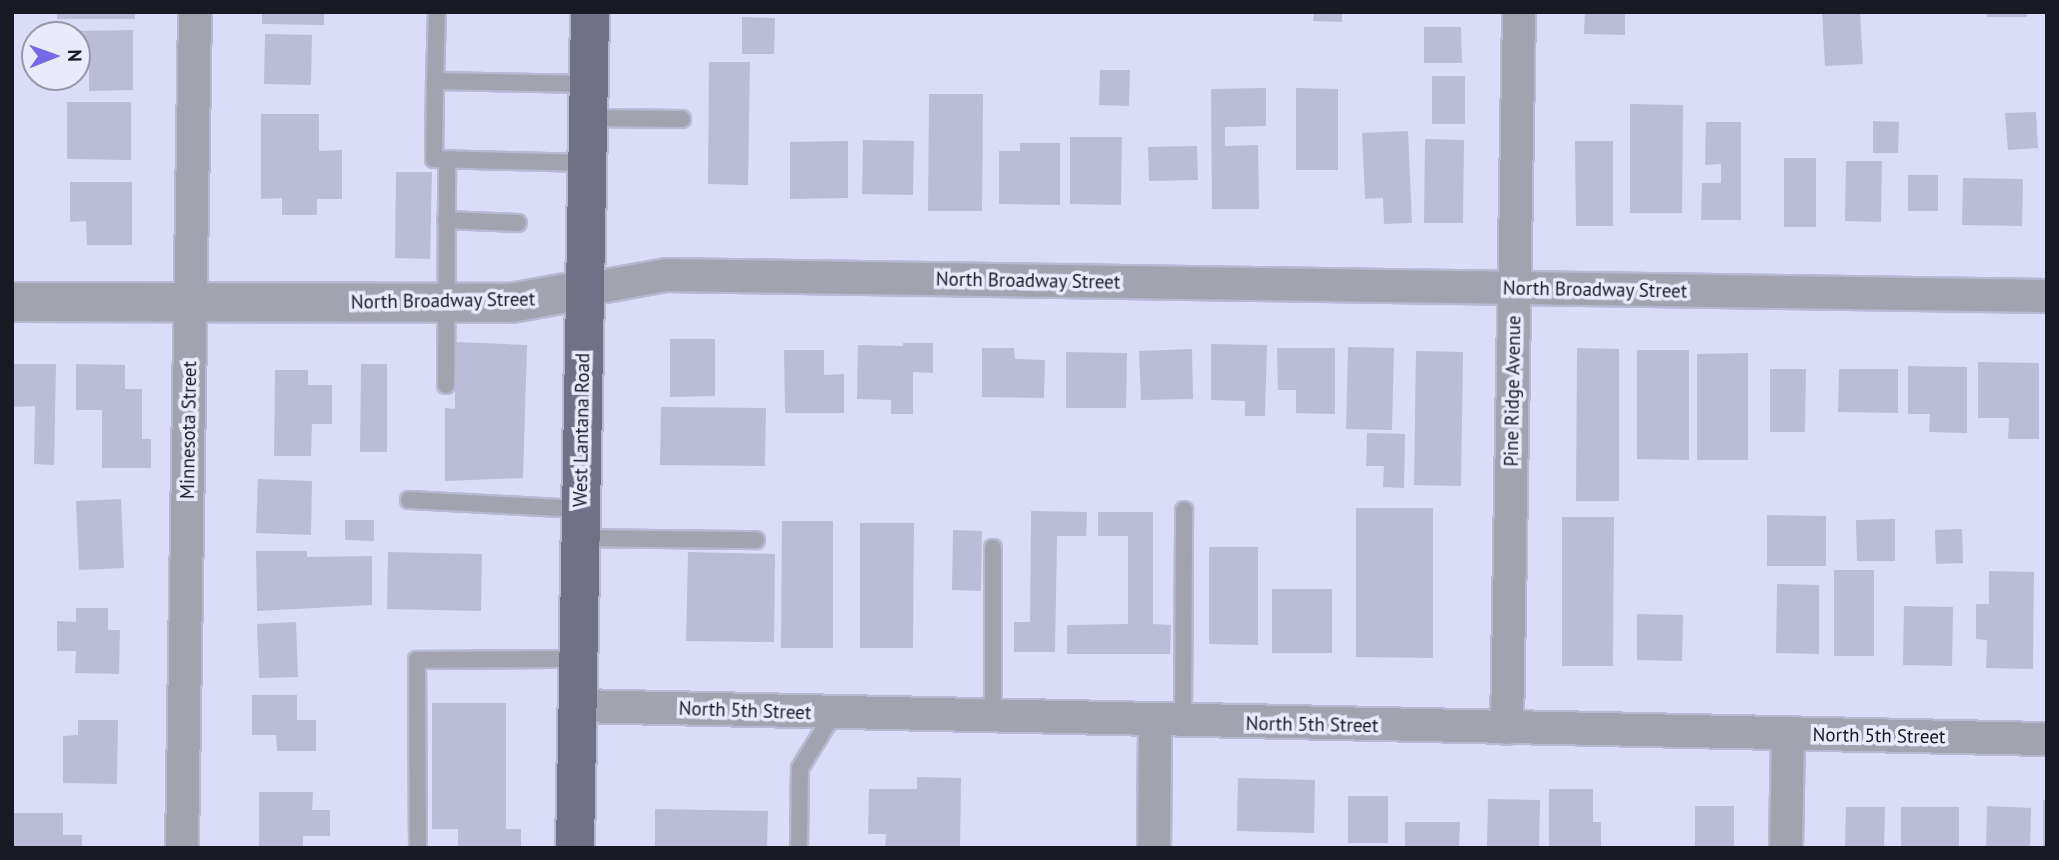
<!DOCTYPE html>
<html>
<head>
<meta charset="utf-8">
<style>
	body { margin:0 }
	#map { position:relative; width:2059px; height:860px; overflow:hidden; background:#dadcf8; font-family:"PT Sans",sans-serif }
	div>[style] { position:absolute }
	[style*='--x'] { left:calc(var(--x)*1px); top:calc(var(--y)*1px); width:calc(var(--w)*1px); rotate:calc(var(--a)*1deg) }
	.building>* { inset:0; background:#bbbcd8 }
	.roads { filter:drop-shadow(2px 0 #b7b9d2) drop-shadow(-2px 0 #b7b9d2) drop-shadow(0 2px #b7b9d2) drop-shadow(0 -2px #b7b9d2) }
	.service>* { height:16px; margin:-8px; padding:0 8px; transform-origin:8px; border-radius:8px; background:#a2a3af }
	.minor>* { height:32px; margin:-16px; padding:0 16px; transform-origin:16px; border-radius:16px; background:#a2a3af }
	.tertiary>* { height:38px; margin:-19px; padding:0 19px; transform-origin:19px; border-radius:19px; background:#a2a3af }
	.primary>* { height:38px; margin:-19px; padding:0 19px; transform-origin:19px; border-radius:19px; background:#707187 }
	span { translate:-50% -50%; white-space:nowrap; text-align:center; line-height:1.15; -webkit-text-stroke:7px #e9eafb; paint-order:stroke }
	.street-label { font-size:19px; color:#191923 }
	.frame { position:absolute; inset:0; border:14px solid #191923; pointer-events:none }
	.north { position:absolute; left:21px; top:21px; width:70px; height:70px; box-sizing:border-box; background:#e9eafb; border:2px solid #9696a5; border-radius:50%; rotate:89deg; font-size:19px; font-weight:700; line-height:28px; text-align:center; color:#191923 }
	.north::after { content:''; display:block; margin:auto; width:24px; height:32px; background:#746ae5; clip-path:polygon(50% 0,100% 100%,50% 72%,0 100%) }
</style>
</head>
<body>
<div id="map">
	<div class="building">
		<i style="clip-path:polygon(57px 12px,135px 12px,135px 19px,57px 19px)"></i>
		<i style="clip-path:polygon(262px 12px,324px 12px,324px 25px,262px 24px)"></i>
		<i style="clip-path:polygon(1314px 12px,1342px 12px,1342px 22px,1313px 21px)"></i>
		<i style="clip-path:polygon(1585px 12px,1625px 12px,1625px 35px,1584px 34px)"></i>
		<i style="clip-path:polygon(1822px 12px,1860px 12px,1863px 64px,1825px 66px)"></i>
		<i style="clip-path:polygon(1987px 12px,2027px 12px,2027px 17px,1987px 17px)"></i>
		<i style="clip-path:polygon(742px 17px,775px 18px,774px 54px,742px 54px)"></i>
		<i style="clip-path:polygon(1424px 27px,1461px 27px,1462px 63px,1424px 63px)"></i>
		<i style="clip-path:polygon(133px 30px,133px 90px,89px 91px,89px 54px,77px 54px,73px 31px)"></i>
		<i style="clip-path:polygon(265px 34px,312px 35px,311px 85px,264px 84px)"></i>
		<i style="clip-path:polygon(709px 62px,750px 62px,748px 185px,708px 184px)"></i>
		<i style="clip-path:polygon(1100px 70px,1130px 70px,1129px 106px,1099px 105px)"></i>
		<i style="clip-path:polygon(1432px 76px,1465px 76px,1465px 124px,1432px 124px)"></i>
		<i style="clip-path:polygon(1266px 88px,1266px 126px,1225px 127px,1225px 146px,1258px 145px,1259px 209px,1212px 209px,1211px 89px)"></i>
		<i style="clip-path:polygon(1296px 88px,1338px 89px,1338px 170px,1296px 170px)"></i>
		<i style="clip-path:polygon(929px 94px,983px 94px,982px 211px,928px 211px)"></i>
		<i style="clip-path:polygon(67px 102px,131px 102px,131px 160px,67px 159px)"></i>
		<i style="clip-path:polygon(1630px 104px,1683px 105px,1682px 213px,1630px 213px)"></i>
		<i style="clip-path:polygon(2036px 112px,2038px 148px,2008px 150px,2005px 113px)"></i>
		<i style="clip-path:polygon(261px 114px,319px 114px,319px 151px,342px 150px,342px 199px,317px 199px,317px 215px,282px 215px,282px 198px,261px 199px)"></i>
		<i style="clip-path:polygon(1873px 121px,1899px 122px,1898px 153px,1873px 153px)"></i>
		<i style="clip-path:polygon(1706px 122px,1741px 122px,1741px 220px,1701px 220px,1702px 183px,1721px 183px,1721px 164px,1705px 165px)"></i>
		<i style="clip-path:polygon(1408px 131px,1412px 223px,1384px 224px,1383px 198px,1365px 199px,1362px 133px)"></i>
		<i style="clip-path:polygon(1070px 137px,1122px 137px,1121px 205px,1070px 204px)"></i>
		<i style="clip-path:polygon(1425px 139px,1464px 140px,1463px 223px,1424px 223px)"></i>
		<i style="clip-path:polygon(863px 140px,914px 141px,913px 195px,862px 194px)"></i>
		<i style="clip-path:polygon(848px 141px,848px 198px,790px 199px,790px 142px)"></i>
		<i style="clip-path:polygon(1575px 141px,1613px 141px,1613px 226px,1576px 226px)"></i>
		<i style="clip-path:polygon(1020px 143px,1060px 143px,1060px 205px,999px 204px,999px 151px,1020px 151px)"></i>
		<i style="clip-path:polygon(1197px 146px,1198px 180px,1149px 181px,1148px 147px)"></i>
		<i style="clip-path:polygon(1784px 158px,1816px 158px,1816px 227px,1784px 227px)"></i>
		<i style="clip-path:polygon(1846px 161px,1882px 161px,1881px 222px,1845px 221px)"></i>
		<i style="clip-path:polygon(396px 172px,432px 172px,430px 259px,395px 258px)"></i>
		<i style="clip-path:polygon(1908px 175px,1938px 175px,1938px 211px,1908px 211px)"></i>
		<i style="clip-path:polygon(1963px 178px,2023px 179px,2022px 226px,1962px 225px)"></i>
		<i style="clip-path:polygon(70px 182px,132px 182px,132px 245px,87px 245px,86px 221px,70px 222px)"></i>
		<i style="clip-path:polygon(670px 339px,715px 339px,715px 396px,670px 397px)"></i>
		<i style="clip-path:polygon(455px 342px,527px 345px,523px 478px,445px 481px,445px 408px,455px 409px)"></i>
		<i style="clip-path:polygon(903px 343px,933px 343px,933px 373px,913px 372px,913px 414px,891px 414px,891px 400px,857px 399px,858px 345px,903px 346px)"></i>
		<i style="clip-path:polygon(1211px 344px,1267px 345px,1265px 416px,1245px 416px,1245px 401px,1211px 400px)"></i>
		<i style="clip-path:polygon(1348px 347px,1394px 348px,1392px 430px,1346px 429px)"></i>
		<i style="clip-path:polygon(982px 348px,1014px 348px,1015px 359px,1045px 360px,1044px 398px,982px 397px)"></i>
		<i style="clip-path:polygon(1277px 348px,1335px 348px,1335px 414px,1296px 413px,1296px 390px,1278px 390px)"></i>
		<i style="clip-path:polygon(1577px 348px,1619px 349px,1619px 501px,1576px 501px)"></i>
		<i style="clip-path:polygon(1192px 349px,1193px 399px,1141px 400px,1139px 351px)"></i>
		<i style="clip-path:polygon(784px 350px,824px 350px,824px 375px,844px 374px,844px 413px,785px 413px)"></i>
		<i style="clip-path:polygon(1637px 350px,1689px 350px,1689px 460px,1637px 459px)"></i>
		<i style="clip-path:polygon(1416px 351px,1463px 352px,1461px 486px,1414px 485px)"></i>
		<i style="clip-path:polygon(1066px 352px,1127px 353px,1126px 408px,1066px 408px)"></i>
		<i style="clip-path:polygon(1748px 353px,1748px 460px,1697px 460px,1697px 354px)"></i>
		<i style="clip-path:polygon(1978px 362px,2039px 363px,2039px 439px,2008px 439px,2009px 418px,1978px 418px)"></i>
		<i style="clip-path:polygon(12px 364px,56px 364px,54px 465px,34px 464px,35px 406px,12px 407px)"></i>
		<i style="clip-path:polygon(76px 364px,125px 365px,125px 389px,142px 389px,142px 439px,151px 439px,151px 468px,102px 468px,102px 410px,76px 410px)"></i>
		<i style="clip-path:polygon(361px 364px,387px 364px,387px 452px,360px 452px)"></i>
		<i style="clip-path:polygon(1908px 366px,1967px 367px,1967px 433px,1929px 432px,1930px 414px,1908px 414px)"></i>
		<i style="clip-path:polygon(1770px 369px,1806px 369px,1805px 432px,1770px 432px)"></i>
		<i style="clip-path:polygon(1839px 369px,1898px 369px,1898px 413px,1838px 412px)"></i>
		<i style="clip-path:polygon(275px 370px,308px 370px,308px 385px,332px 385px,332px 424px,312px 424px,311px 456px,274px 456px)"></i>
		<i style="clip-path:polygon(661px 407px,766px 408px,765px 466px,660px 465px)"></i>
		<i style="clip-path:polygon(1367px 433px,1405px 434px,1404px 488px,1383px 487px,1384px 466px,1366px 466px)"></i>
		<i style="clip-path:polygon(258px 479px,312px 481px,311px 535px,256px 533px)"></i>
		<i style="clip-path:polygon(121px 499px,124px 568px,79px 570px,76px 501px)"></i>
		<i style="clip-path:polygon(1356px 508px,1433px 508px,1433px 658px,1356px 657px)"></i>
		<i style="clip-path:polygon(1031px 511px,1087px 512px,1086px 536px,1057px 536px,1055px 652px,1014px 652px,1014px 622px,1030px 622px)"></i>
		<i style="clip-path:polygon(1098px 512px,1153px 512px,1153px 624px,1171px 625px,1170px 654px,1067px 654px,1067px 625px,1128px 624px,1128px 536px,1098px 536px)"></i>
		<i style="clip-path:polygon(1767px 515px,1826px 516px,1826px 566px,1767px 566px)"></i>
		<i style="clip-path:polygon(1562px 517px,1614px 517px,1613px 666px,1562px 666px)"></i>
		<i style="clip-path:polygon(1895px 519px,1895px 561px,1857px 561px,1856px 520px)"></i>
		<i style="clip-path:polygon(345px 520px,374px 520px,374px 541px,345px 540px)"></i>
		<i style="clip-path:polygon(782px 521px,833px 521px,833px 648px,781px 648px)"></i>
		<i style="clip-path:polygon(860px 523px,914px 523px,913px 648px,860px 648px)"></i>
		<i style="clip-path:polygon(1962px 529px,1963px 563px,1936px 564px,1935px 530px)"></i>
		<i style="clip-path:polygon(953px 530px,982px 531px,981px 591px,952px 590px)"></i>
		<i style="clip-path:polygon(1209px 547px,1258px 547px,1258px 645px,1209px 644px)"></i>
		<i style="clip-path:polygon(256px 551px,307px 551px,307px 557px,372px 556px,372px 605px,257px 611px)"></i>
		<i style="clip-path:polygon(388px 552px,482px 554px,481px 611px,387px 609px)"></i>
		<i style="clip-path:polygon(688px 552px,775px 554px,774px 642px,686px 641px)"></i>
		<i style="clip-path:polygon(1834px 570px,1874px 570px,1874px 656px,1834px 656px)"></i>
		<i style="clip-path:polygon(1989px 571px,2034px 572px,2033px 669px,1986px 668px,1987px 640px,1976px 639px,1976px 604px,1989px 604px)"></i>
		<i style="clip-path:polygon(1777px 584px,1819px 585px,1819px 654px,1776px 653px)"></i>
		<i style="clip-path:polygon(1272px 589px,1332px 589px,1332px 653px,1272px 653px)"></i>
		<i style="clip-path:polygon(1904px 606px,1953px 607px,1952px 666px,1903px 665px)"></i>
		<i style="clip-path:polygon(76px 608px,108px 608px,108px 630px,120px 630px,119px 674px,75px 673px,76px 651px,57px 651px,57px 621px,76px 622px)"></i>
		<i style="clip-path:polygon(1637px 614px,1683px 615px,1682px 661px,1637px 660px)"></i>
		<i style="clip-path:polygon(296px 622px,298px 677px,259px 678px,257px 624px)"></i>
		<i style="clip-path:polygon(252px 695px,297px 695px,297px 720px,316px 720px,316px 751px,277px 751px,276px 735px,252px 735px)"></i>
		<i style="clip-path:polygon(432px 703px,506px 703px,506px 829px,521px 829px,521px 848px,458px 848px,458px 829px,432px 829px)"></i>
		<i style="clip-path:polygon(78px 720px,118px 720px,117px 784px,63px 783px,63px 736px,78px 735px)"></i>
		<i style="clip-path:polygon(917px 777px,961px 778px,960px 848px,885px 848px,886px 834px,868px 834px,869px 789px,917px 789px)"></i>
		<i style="clip-path:polygon(1238px 778px,1315px 780px,1314px 833px,1237px 831px)"></i>
		<i style="clip-path:polygon(1549px 789px,1593px 789px,1593px 822px,1601px 822px,1601px 848px,1549px 848px)"></i>
		<i style="clip-path:polygon(259px 792px,313px 792px,312px 810px,330px 810px,330px 836px,303px 836px,303px 848px,259px 848px)"></i>
		<i style="clip-path:polygon(1348px 796px,1388px 796px,1388px 843px,1348px 843px)"></i>
		<i style="clip-path:polygon(1488px 799px,1540px 800px,1539px 848px,1487px 847px)"></i>
		<i style="clip-path:polygon(2043px 800px,2047px 800px,2047px 848px,2043px 848px)"></i>
		<i style="clip-path:polygon(1695px 806px,1734px 806px,1734px 848px,1695px 848px)"></i>
		<i style="clip-path:polygon(1987px 806px,2031px 808px,2030px 848px,1986px 848px)"></i>
		<i style="clip-path:polygon(1846px 807px,1885px 807px,1884px 848px,1845px 848px)"></i>
		<i style="clip-path:polygon(1901px 807px,1959px 807px,1959px 848px,1901px 848px)"></i>
		<i style="clip-path:polygon(655px 809px,768px 811px,767px 848px,655px 848px)"></i>
		<i style="clip-path:polygon(12px 813px,63px 813px,63px 835px,82px 835px,82px 848px,12px 848px)"></i>
		<i style="clip-path:polygon(1405px 822px,1460px 822px,1459px 848px,1405px 848px)"></i>
	</div>
	<div class="roads">
		<div class="service">
			<i style="--x:437;--y:12;--w:69;--a:91.7"></i>
			<i style="--x:435;--y:81;--w:153;--a:1.1"></i>
			<i style="--x:435;--y:81;--w:78;--a:90.7"></i>
			<i style="--x:434;--y:159;--w:152;--a:1.5"></i>
			<i style="--x:587;--y:118;--w:95;--a:0.6"></i>
			<i style="--x:446;--y:220;--w:72;--a:2.4"></i>
			<i style="--x:446;--y:385;--w:225;--a:-89.7"></i>
			<i style="--x:409;--y:500;--w:172;--a:3"></i>
			<i style="--x:580;--y:538;--w:176;--a:0.7"></i>
			<i style="--x:993;--y:718;--w:170;--a:-90"></i>
			<i style="--x:1183;--y:723;--w:213;--a:-89.7"></i>
			<i style="--x:418;--y:848;--w:188;--a:-90.3"></i>
			<i style="--x:417;--y:660;--w:161;--a:-0.4"></i>
			<i style="--x:799;--y:848;--w:80;--a:-89.3"></i>
			<i style="--x:800;--y:768;--w:65;--a:-58.3"></i>
		</div>
		<div class="minor">
			<i style="--x:583;--y:290;--w:84;--a:-10.2"></i>
			<i style="--x:666;--y:275;--w:1381;--a:0.87"></i>
			<i style="--x:577;--y:706;--w:1470;--a:1.29"></i>
			<i style="--x:1507;--y:728;--w:716;--a:-89.04"></i>
			<i style="--x:182;--y:848;--w:836;--a:-89.11"></i>
			<i style="--x:1154;--y:848;--w:126;--a:-89.5"></i>
			<i style="--x:1786;--y:848;--w:114;--a:-89"></i>
		</div>
		<div class="tertiary">
			<i style="--x:12;--y:302;--w:499;--a:0.1"></i>
			<i style="--x:511;--y:303;--w:73;--a:-10.2"></i>
		</div>
		<div class="primary">
			<i style="--x:575;--y:848;--w:836;--a:-88.97"></i>
		</div>
	</div>
	<div class="street-label">
		<span style="left:1028px;top:281px;rotate:1deg">North Broadway Street</span>
		<span style="left:1595px;top:290px;rotate:1deg">North Broadway Street</span>
		<span style="left:443px;top:301px;rotate:-1deg">North Broadway Street</span>
		<span style="left:1513px;top:391px;rotate:-89deg">Pine Ridge Avenue</span>
		<span style="left:189px;top:430px;rotate:-89deg">Minnesota Street</span>
		<span style="left:582px;top:430px;rotate:-89deg">West Lantana Road</span>
		<span style="left:745px;top:711px;rotate:2deg">North 5th Street</span>
		<span style="left:1312px;top:725px;rotate:1deg">North 5th Street</span>
		<span style="left:1879px;top:736px;rotate:1deg">North 5th Street</span>
	</div>
	<div class="frame"></div>
	<div class="north">N</div>
</div>
</body>
</html>
